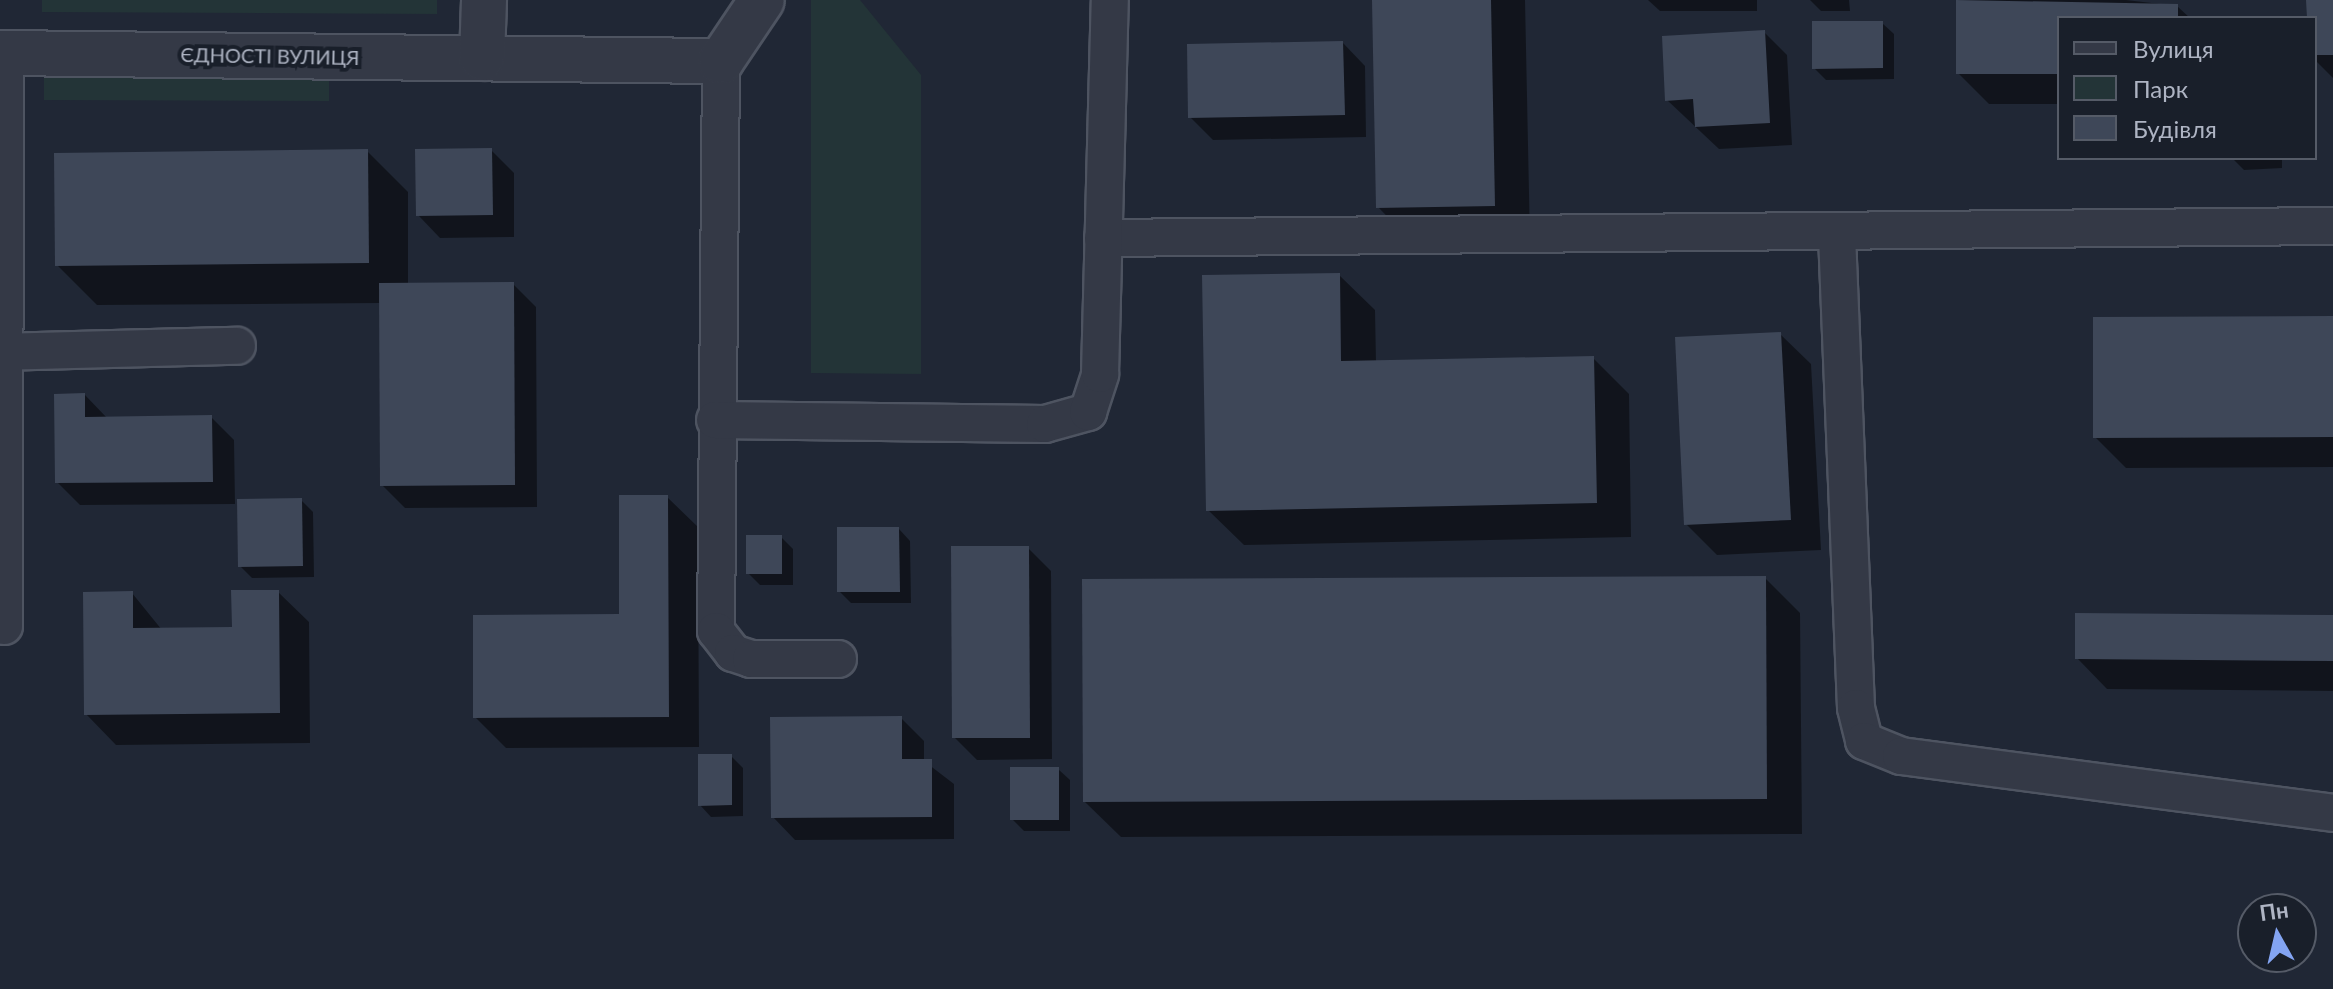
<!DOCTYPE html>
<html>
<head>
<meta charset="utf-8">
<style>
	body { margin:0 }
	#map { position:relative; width:2333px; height:989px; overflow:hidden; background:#202735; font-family:Lato,sans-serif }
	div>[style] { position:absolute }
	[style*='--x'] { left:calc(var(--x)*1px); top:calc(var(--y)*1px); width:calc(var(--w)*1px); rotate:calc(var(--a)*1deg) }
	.green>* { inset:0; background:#233437 }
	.shadow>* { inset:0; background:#0007 }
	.building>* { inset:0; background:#3e4758 }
	.roads { filter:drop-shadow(2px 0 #4e5461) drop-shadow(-2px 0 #4e5461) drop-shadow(0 2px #4e5461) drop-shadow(0 -2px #4e5461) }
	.service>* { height:36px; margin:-18px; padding:0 18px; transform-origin:18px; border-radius:18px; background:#343946 }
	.minor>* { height:44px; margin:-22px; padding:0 22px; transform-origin:22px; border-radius:22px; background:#343946 }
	span { translate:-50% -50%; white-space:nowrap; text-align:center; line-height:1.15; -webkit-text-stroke:8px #191f2a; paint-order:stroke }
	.street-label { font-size:20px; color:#aeb4c3 }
	.legend { position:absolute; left:2057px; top:16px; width:260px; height:144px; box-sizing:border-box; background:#191f2a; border:2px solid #555b67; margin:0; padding:10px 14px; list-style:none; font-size:24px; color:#aeb4c3 }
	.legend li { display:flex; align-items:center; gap:16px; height:40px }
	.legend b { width:40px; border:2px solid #555b67 }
	.north { position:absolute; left:2237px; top:893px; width:80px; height:80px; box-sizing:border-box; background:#191f2a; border:2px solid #555b67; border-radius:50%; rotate:352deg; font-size:22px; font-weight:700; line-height:32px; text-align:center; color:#aeb4c3 }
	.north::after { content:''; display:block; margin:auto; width:28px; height:36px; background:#83a4f2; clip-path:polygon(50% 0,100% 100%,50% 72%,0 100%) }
</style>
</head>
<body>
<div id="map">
	<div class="green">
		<i style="clip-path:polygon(42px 0,437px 0,437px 14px,42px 12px)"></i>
		<i style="clip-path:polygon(811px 0,860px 0,921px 75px,921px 374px,811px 373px)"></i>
		<i style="clip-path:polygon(44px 76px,329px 76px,329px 101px,44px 100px)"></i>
	</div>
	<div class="shadow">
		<i style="clip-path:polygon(1374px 0,1525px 0,1530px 241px,1413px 243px,1378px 207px)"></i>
		<i style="clip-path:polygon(1648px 0,1757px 0,1757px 11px,1660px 11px)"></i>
		<i style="clip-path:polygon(1810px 0,1849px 0,1850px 11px,1821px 11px)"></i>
		<i style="clip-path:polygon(1958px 0,2126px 0,2177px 6px,2190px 18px,2059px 18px,2059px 104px,1989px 104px,1958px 73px)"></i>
		<i style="clip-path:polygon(2308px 0,2333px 0,2333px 78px,2315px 60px)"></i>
		<i style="clip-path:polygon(1882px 23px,1894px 34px,1894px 79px,1826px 80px,1814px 68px)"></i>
		<i style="clip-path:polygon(1764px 32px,1787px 55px,1792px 145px,1719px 149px,1667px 100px)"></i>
		<i style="clip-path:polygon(1343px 43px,1365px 66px,1366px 137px,1213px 140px,1190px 117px)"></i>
		<i style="clip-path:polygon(491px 150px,514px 173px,514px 237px,440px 238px,418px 215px)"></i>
		<i style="clip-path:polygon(367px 151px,408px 192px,408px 285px,513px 284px,536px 307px,537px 507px,405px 508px,382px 485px,381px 303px,97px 305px,57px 265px)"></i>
		<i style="clip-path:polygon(2232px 158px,2282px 158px,2282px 168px,2244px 170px)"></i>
		<i style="clip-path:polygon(1339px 275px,1375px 310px,1376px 362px,1593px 358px,1629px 394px,1631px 537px,1244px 545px,1208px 510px)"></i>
		<i style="clip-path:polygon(2333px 318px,2333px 467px,2126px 468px,2095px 437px)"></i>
		<i style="clip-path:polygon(1780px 334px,1811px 364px,1821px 550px,1717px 555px,1686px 524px)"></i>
		<i style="clip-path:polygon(85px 395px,108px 419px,211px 417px,234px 440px,235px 504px,80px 505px,57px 482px)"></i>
		<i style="clip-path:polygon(667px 497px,698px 527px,699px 747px,506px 748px,475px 717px,621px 616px)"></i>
		<i style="clip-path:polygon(301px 500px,313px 512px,314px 577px,252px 578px,240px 566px)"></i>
		<i style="clip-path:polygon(899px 529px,910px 541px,911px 603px,851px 603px,839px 591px)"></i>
		<i style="clip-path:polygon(781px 537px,793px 549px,793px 585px,760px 585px,748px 573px)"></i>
		<i style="clip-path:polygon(1028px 548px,1051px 571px,1052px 759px,977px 760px,954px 737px)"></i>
		<i style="clip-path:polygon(1765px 578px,1800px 613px,1802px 834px,1121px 837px,1085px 802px)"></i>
		<i style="clip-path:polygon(278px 592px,309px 622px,310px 743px,116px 745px,86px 714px,132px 593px,162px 630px,234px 629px)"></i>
		<i style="clip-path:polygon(2333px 617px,2333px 691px,2107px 689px,2077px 658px)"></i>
		<i style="clip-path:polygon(901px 718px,924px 741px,924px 761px,954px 784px,954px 839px,795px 840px,773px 817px)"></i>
		<i style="clip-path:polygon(731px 756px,743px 768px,743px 816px,711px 817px,700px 805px)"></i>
		<i style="clip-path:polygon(1058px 769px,1070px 780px,1070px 831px,1024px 831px,1012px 819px)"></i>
	</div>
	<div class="building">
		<i style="clip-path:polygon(1372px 0,1491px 0,1495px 206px,1376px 208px)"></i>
		<i style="clip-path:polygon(1956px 0,2178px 4px,2178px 18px,2059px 18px,2059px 74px,1956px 74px)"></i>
		<i style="clip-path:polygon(2306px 0,2333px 0,2333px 55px,2315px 55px,2315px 18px,2307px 18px)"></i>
		<i style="clip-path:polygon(1812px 21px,1883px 21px,1883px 68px,1812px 69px)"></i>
		<i style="clip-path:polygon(1765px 30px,1770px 123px,1695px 127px,1693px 99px,1665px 101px,1662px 36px)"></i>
		<i style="clip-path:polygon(1343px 41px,1345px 115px,1188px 118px,1187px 44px)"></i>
		<i style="clip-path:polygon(492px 148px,493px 215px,416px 216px,415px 149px)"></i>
		<i style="clip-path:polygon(368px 149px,369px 263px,55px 266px,54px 153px)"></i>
		<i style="clip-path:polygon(1340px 273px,1341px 361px,1594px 356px,1597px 503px,1206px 511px,1202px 275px)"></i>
		<i style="clip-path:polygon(514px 282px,515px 485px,380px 486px,379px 283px)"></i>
		<i style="clip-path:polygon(2333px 316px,2333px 437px,2093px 438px,2093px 317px)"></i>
		<i style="clip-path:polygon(1781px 332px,1791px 520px,1684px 525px,1675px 337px)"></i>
		<i style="clip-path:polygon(85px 393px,85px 417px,212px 415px,213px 482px,55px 483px,54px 394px)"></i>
		<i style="clip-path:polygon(619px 495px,668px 495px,669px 717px,473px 718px,473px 615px,619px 614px)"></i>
		<i style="clip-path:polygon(302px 498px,303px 566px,238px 567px,237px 499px)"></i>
		<i style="clip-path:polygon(837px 527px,899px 527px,900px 592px,837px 592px)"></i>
		<i style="clip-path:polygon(746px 535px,782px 535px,782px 574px,746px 574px)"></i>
		<i style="clip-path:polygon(951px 546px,1029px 546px,1030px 738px,952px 738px)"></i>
		<i style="clip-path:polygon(1766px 576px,1767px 799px,1083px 802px,1082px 579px)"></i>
		<i style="clip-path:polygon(231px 590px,279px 590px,280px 713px,84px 715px,83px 592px,133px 591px,133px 628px,232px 627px)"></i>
		<i style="clip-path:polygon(2075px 613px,2333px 615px,2333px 661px,2075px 659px)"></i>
		<i style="clip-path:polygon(902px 716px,902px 759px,932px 759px,932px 817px,771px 818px,770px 717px)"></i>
		<i style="clip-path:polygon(698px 754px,732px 754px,732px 805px,698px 806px)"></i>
		<i style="clip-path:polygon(1010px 767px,1059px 767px,1059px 820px,1010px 820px)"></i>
	</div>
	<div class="roads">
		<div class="service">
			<i style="--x:721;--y:61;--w:570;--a:90.5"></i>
			<i style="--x:716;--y:631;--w:28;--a:52"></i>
			<i style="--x:733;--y:653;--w:19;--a:18"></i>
			<i style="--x:751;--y:659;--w:87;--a:0"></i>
			<i style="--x:1837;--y:235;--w:473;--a:87.7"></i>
			<i style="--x:1856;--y:708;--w:34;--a:76"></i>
			<i style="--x:1864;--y:741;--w:40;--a:22"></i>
			<i style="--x:1901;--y:756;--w:436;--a:7.5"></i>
			<i style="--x:1103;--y:238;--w:1230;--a:-0.56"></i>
			<i style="--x:0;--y:352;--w:237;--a:-1.5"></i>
			<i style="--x:715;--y:420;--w:330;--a:0.7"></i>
			<i style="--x:1045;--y:424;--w:45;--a:-15.6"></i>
			<i style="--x:1088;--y:412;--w:40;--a:-72"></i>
			<i style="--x:1100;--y:374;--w:374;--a:-88.5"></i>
			<i style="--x:4;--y:626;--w:572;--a:-89.9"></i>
		</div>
		<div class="minor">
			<i style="--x:0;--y:53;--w:721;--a:0.64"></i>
			<i style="--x:721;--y:61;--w:73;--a:-56.1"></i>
			<i style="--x:482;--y:58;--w:58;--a:-88"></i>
		</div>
	</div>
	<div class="street-label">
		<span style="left:270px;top:56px;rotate:1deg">ЄДНОСТІ ВУЛИЦЯ</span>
	</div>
	<ul class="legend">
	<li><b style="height:10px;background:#343946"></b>Вулиця</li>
	<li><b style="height:22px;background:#233437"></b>Парк</li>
	<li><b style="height:22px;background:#3e4758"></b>Будівля</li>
	</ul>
	<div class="north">Пн</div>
</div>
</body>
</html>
